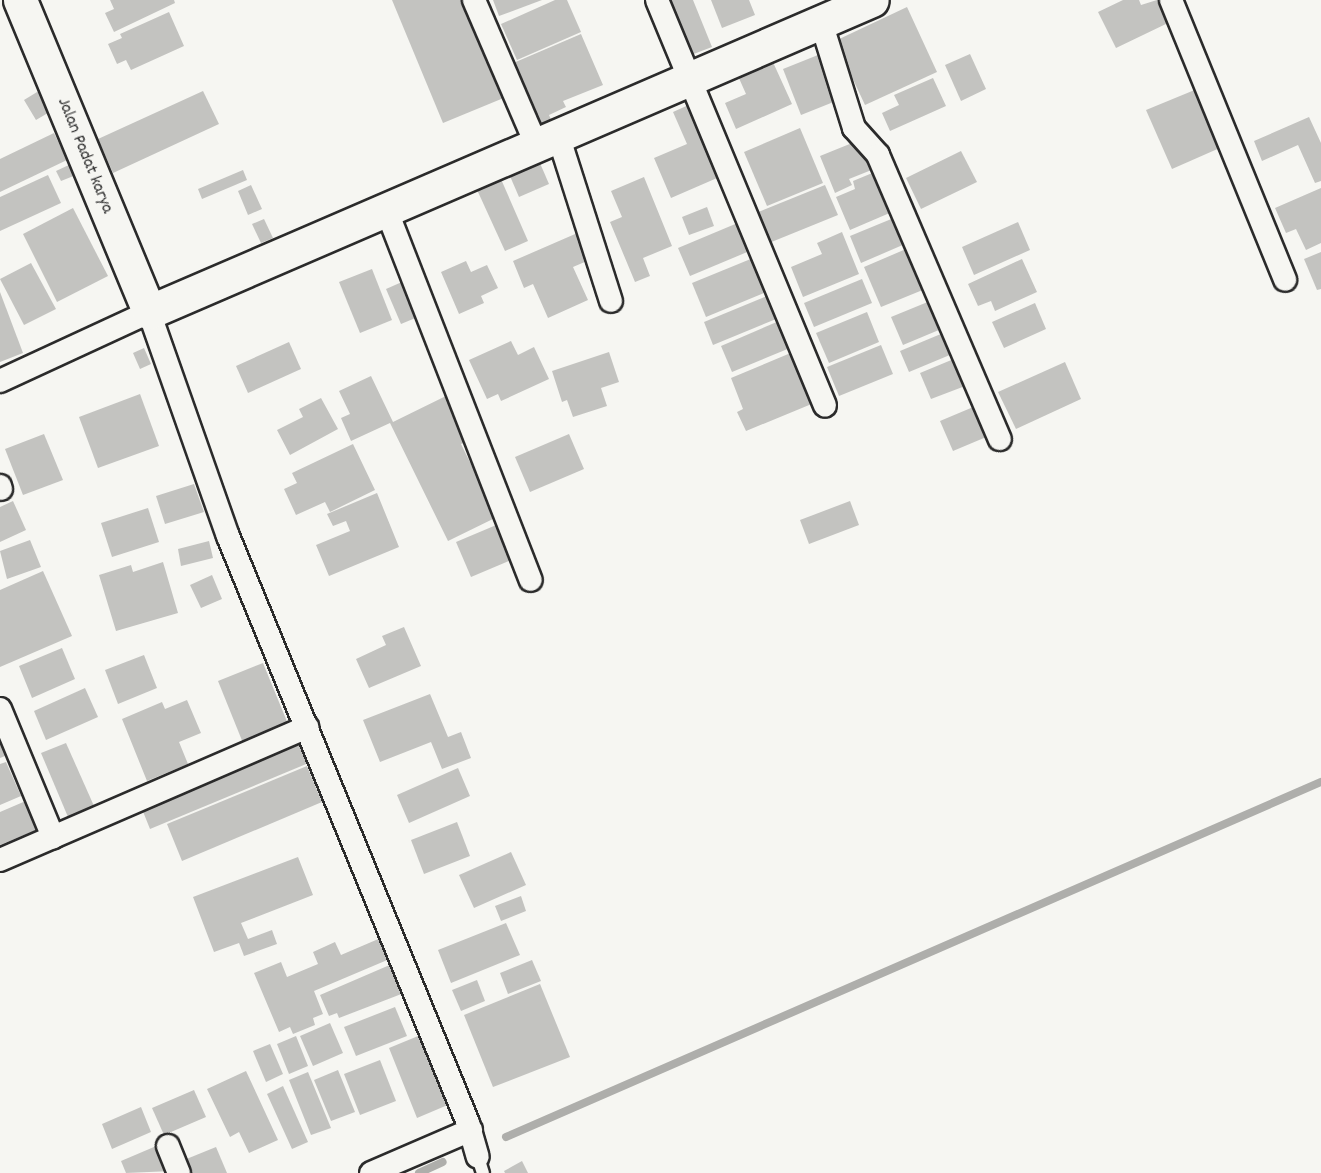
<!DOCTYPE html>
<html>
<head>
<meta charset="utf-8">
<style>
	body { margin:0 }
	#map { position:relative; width:1321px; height:1173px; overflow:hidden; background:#f6f6f2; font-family:Dekko,sans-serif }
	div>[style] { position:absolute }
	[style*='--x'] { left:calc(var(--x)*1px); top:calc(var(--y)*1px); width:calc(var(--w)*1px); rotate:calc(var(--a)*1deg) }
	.stream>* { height:8px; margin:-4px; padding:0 4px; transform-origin:4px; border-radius:4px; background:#aeaeab }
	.building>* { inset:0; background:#c3c3c0 }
	.roads { filter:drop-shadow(2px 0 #2b2b2b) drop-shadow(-2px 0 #2b2b2b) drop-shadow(0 2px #2b2b2b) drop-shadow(0 -2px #2b2b2b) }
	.lane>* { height:12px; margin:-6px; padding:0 6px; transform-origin:6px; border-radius:6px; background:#f6f6f2 }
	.street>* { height:22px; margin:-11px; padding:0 11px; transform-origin:11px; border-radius:11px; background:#f6f6f2 }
	.secondary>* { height:33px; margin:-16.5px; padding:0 16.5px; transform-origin:16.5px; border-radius:16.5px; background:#f6f6f2 }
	span { translate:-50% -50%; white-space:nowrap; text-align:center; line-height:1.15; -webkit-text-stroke:4.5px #f6f6f2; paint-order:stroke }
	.street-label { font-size:18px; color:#2b2b2b }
</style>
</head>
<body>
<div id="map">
	<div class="stream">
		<i style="--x:506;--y:1137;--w:889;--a:-23.54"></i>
		<i style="--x:419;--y:1173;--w:26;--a:-25"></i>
	</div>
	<div class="building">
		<i style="clip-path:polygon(110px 0,174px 0,175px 3px,114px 32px,105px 13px,114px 9px)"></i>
		<i style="clip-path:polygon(392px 0,466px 0,506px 97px,443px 123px)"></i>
		<i style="clip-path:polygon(493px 0,542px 0,499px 16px)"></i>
		<i style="clip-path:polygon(555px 0,567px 0,581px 32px,517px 60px,501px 24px)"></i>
		<i style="clip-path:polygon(669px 0,693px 0,712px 47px,691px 55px)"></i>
		<i style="clip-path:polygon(711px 0,749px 0,755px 15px,722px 28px)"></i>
		<i style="clip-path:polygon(1123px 0,1139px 0,1141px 5px,1157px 0,1168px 23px,1116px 48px,1098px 12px)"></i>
		<i style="clip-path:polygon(907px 7px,937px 72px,865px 105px,835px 41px)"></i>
		<i style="clip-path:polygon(169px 12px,184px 46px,131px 70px,126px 60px,117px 64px,108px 44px,122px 38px,120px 34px)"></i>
		<i style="clip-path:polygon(581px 34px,603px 85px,563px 101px,566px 107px,549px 115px,552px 122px,538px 128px,511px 64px)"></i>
		<i style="clip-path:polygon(823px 53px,841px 99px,801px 115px,783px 69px)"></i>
		<i style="clip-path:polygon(970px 54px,986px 89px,961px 101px,945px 65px)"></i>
		<i style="clip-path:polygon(772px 60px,792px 104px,736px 129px,725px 103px,746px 94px,738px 76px)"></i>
		<i style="clip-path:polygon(933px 78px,946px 106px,890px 131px,882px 113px,899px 105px,894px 95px)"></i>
		<i style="clip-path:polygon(42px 89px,53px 110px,36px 120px,24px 100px)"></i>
		<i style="clip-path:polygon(1197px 89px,1222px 147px,1172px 169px,1146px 110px)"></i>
		<i style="clip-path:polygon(203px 91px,219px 124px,113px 173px,98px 139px)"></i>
		<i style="clip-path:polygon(693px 103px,724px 175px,671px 198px,654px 158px,687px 144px,673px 112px)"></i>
		<i style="clip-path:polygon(1309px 117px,1321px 143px,1321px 181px,1315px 183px,1298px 145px,1262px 161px,1254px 141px)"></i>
		<i style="clip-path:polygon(800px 128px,823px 183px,767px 206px,744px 152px)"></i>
		<i style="clip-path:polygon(54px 133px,67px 160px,0 192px,0 159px)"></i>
		<i style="clip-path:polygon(862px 139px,874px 169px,849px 179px,852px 185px,835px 193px,820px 156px)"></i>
		<i style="clip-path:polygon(961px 151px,977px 182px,921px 209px,906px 178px)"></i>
		<i style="clip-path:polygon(536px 154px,549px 184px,519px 197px,506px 167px)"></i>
		<i style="clip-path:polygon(71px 164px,76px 175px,61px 181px,56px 171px)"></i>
		<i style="clip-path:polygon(882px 169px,899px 209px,850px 230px,836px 197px,855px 189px,853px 181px)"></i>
		<i style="clip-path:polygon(243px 170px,247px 180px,202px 199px,198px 189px)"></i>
		<i style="clip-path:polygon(497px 170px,528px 241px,505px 251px,473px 181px)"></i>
		<i style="clip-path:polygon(48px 175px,61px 203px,0 231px,0 197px)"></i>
		<i style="clip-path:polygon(644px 177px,672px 246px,643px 258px,650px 276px,635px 282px,610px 222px,622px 217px,611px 191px)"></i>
		<i style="clip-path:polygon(251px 185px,262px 209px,248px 215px,238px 191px)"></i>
		<i style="clip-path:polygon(825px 185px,838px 215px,769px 243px,756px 213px)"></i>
		<i style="clip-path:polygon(1321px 188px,1321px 243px,1306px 250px,1296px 229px,1286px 233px,1275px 208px)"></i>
		<i style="clip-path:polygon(707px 207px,714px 226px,689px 235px,682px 217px)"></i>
		<i style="clip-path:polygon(73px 208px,108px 276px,57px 302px,23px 234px)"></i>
		<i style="clip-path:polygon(901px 215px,912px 241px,861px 263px,850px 236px)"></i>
		<i style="clip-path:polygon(264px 219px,273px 238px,261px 243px,252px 224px)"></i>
		<i style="clip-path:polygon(740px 222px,752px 250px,690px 276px,678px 248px)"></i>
		<i style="clip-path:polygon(1018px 222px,1030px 250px,974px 275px,962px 247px)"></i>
		<i style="clip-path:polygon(582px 231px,594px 258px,573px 267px,588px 300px,548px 318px,533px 284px,524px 288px,513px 261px)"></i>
		<i style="clip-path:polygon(842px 232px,859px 274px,803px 297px,791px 267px,822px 254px,817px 243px)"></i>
		<i style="clip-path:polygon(913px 246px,930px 287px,881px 307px,864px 267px)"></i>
		<i style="clip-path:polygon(1321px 252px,1321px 289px,1317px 290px,1304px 259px)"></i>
		<i style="clip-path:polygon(758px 256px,771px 290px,706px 317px,692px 283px)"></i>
		<i style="clip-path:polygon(1022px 259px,1037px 292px,995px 311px,991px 301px,978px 306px,968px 284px)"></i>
		<i style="clip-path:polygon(466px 261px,471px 272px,487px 265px,498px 288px,481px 296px,484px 303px,459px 314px,441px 272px)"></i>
		<i style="clip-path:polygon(31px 263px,56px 309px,24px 325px,0 279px)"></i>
		<i style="clip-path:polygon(372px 269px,392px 320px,360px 333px,339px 282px)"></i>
		<i style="clip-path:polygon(411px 278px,425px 314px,401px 324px,386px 289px)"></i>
		<i style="clip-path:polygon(862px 279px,872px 303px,814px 327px,804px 303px)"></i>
		<i style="clip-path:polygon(0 292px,23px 353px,0 362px)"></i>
		<i style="clip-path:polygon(772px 294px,781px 317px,713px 345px,704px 322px)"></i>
		<i style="clip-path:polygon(935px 299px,946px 327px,903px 345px,891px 317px)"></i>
		<i style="clip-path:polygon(1035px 303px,1046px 329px,1004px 348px,992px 322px)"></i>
		<i style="clip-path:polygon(867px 312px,879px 342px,829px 363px,816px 333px)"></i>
		<i style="clip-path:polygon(779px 321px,790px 348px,732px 372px,721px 346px)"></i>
		<i style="clip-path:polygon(948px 331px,957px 352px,909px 372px,900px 351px)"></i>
		<i style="clip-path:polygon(511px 341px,518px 355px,534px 347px,549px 379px,501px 401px,498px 394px,487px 399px,469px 360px)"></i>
		<i style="clip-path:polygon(289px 342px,301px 369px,248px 393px,236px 366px)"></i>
		<i style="clip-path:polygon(881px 345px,893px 374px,839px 396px,827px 367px)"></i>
		<i style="clip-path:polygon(144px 348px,151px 364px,140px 369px,133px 353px)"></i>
		<i style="clip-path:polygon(609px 352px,619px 382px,601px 388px,607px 406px,573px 417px,567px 400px,562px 402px,552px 371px)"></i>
		<i style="clip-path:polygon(793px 352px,814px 403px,746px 431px,737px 412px,743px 409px,731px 378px)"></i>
		<i style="clip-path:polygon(961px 356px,973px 383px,931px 399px,920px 373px)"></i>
		<i style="clip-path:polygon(1065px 362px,1081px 399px,1016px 429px,998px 392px)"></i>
		<i style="clip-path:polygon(371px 376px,393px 422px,450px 394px,473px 439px,461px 444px,497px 517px,448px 541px,390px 423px,351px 441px,341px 418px,350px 414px,339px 391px)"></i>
		<i style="clip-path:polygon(140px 394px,159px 446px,98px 468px,79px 417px)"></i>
		<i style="clip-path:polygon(321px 398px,338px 429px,290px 455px,277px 430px,303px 417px,299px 409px)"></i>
		<i style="clip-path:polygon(978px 405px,991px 435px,953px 451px,940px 421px)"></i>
		<i style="clip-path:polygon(44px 434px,63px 480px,23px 495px,5px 449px)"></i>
		<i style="clip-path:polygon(569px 434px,584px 469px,530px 492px,515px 457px)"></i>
		<i style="clip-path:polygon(353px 444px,375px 490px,330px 512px,325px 502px,296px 515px,284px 489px,297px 483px,292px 473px)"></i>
		<i style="clip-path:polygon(194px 484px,204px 512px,165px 524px,156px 496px)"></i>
		<i style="clip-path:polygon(377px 493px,399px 547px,329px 576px,316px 545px,350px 531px,346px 521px,333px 526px,327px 514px)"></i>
		<i style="clip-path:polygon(13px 501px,26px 530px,0 542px,0 507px)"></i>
		<i style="clip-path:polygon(850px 501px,859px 525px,809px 544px,800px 520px)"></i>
		<i style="clip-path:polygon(148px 508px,159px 542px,112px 557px,101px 523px)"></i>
		<i style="clip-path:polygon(501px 523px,516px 558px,471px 577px,456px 542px)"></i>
		<i style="clip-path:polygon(30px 540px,41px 567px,7px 579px,0 551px)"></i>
		<i style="clip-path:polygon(209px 541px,213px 558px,181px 566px,178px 549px)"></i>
		<i style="clip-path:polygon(163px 562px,178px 613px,116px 631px,99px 575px,131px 565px,133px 572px)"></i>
		<i style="clip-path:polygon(43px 571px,72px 636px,0 667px,0 590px)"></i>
		<i style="clip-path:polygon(212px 575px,222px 599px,201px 608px,190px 585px)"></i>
		<i style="clip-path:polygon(404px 627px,421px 666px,369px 688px,356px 659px,386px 645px,382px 636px)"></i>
		<i style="clip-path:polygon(62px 648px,75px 679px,32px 698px,19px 666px)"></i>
		<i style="clip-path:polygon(144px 655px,157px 688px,118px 704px,105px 670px)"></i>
		<i style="clip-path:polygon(263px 663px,288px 724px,243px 743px,218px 681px)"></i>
		<i style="clip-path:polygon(85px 688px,98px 717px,46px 740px,34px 711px)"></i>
		<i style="clip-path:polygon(430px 694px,448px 737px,461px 732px,471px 758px,442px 769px,431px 742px,380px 762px,363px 720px)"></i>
		<i style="clip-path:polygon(187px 700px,201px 733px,179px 742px,188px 764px,147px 781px,122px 719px,162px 702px,165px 709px)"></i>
		<i style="clip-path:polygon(0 730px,10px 754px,0 758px)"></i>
		<i style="clip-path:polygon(300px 737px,311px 762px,150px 829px,140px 804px)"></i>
		<i style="clip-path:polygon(66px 743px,94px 806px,68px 817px,41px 753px)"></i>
		<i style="clip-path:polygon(6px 762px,21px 796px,0 805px,0 764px)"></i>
		<i style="clip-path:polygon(307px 766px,322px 802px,182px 861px,167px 824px)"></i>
		<i style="clip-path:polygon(458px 768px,470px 796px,409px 823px,397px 795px)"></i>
		<i style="clip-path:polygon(28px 800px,41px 828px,0 845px,0 812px)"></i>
		<i style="clip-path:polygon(457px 822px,470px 856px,424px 874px,411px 840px)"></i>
		<i style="clip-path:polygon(511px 852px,526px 885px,474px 908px,459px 875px)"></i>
		<i style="clip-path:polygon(298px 857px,313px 895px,241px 923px,248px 939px,272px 930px,277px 944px,244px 956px,239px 943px,214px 952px,193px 897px)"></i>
		<i style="clip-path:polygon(521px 896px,526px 911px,501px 921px,495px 906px)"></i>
		<i style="clip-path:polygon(506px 923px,520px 955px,451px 983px,438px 950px)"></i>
		<i style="clip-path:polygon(383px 937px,392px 958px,314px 991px,323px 1014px,313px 1018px,315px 1025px,293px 1034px,290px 1027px,279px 1032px,254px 973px,281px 962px,287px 977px,318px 964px,313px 952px,335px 942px,341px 955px)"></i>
		<i style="clip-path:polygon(532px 960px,541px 981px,508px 994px,500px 973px)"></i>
		<i style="clip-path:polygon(392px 964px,404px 993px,339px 1018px,337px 1013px,329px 1016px,320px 995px)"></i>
		<i style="clip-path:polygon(477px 980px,485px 1001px,461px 1011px,452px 990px)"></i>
		<i style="clip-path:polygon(540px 984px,570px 1057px,493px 1087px,464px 1015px)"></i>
		<i style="clip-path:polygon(395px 1007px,407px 1036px,356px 1056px,344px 1027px)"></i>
		<i style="clip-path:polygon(330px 1023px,343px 1053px,313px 1066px,300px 1036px)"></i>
		<i style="clip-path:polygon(423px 1034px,450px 1104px,417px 1118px,389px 1048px)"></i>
		<i style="clip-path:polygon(296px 1036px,308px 1066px,289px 1074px,277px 1044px)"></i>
		<i style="clip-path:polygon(270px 1044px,283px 1074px,266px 1082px,253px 1051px)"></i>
		<i style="clip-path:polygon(380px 1060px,396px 1101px,360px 1115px,344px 1074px)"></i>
		<i style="clip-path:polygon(338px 1070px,355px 1112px,331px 1121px,314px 1080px)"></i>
		<i style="clip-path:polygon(246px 1071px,278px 1140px,249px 1153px,239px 1132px,230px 1137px,207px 1089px)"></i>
		<i style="clip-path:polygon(308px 1072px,331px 1128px,311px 1135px,289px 1080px)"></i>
		<i style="clip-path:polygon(283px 1086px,308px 1142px,292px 1149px,267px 1094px)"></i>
		<i style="clip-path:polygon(194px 1090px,206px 1117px,164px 1135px,152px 1108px)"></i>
		<i style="clip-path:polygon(141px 1107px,151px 1132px,112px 1149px,102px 1124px)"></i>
		<i style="clip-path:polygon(161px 1144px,172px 1171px,126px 1173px,121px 1161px)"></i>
		<i style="clip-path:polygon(216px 1147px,227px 1173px,190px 1173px,184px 1160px)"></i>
		<i style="clip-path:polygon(522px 1161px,528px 1173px,505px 1173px,504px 1171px)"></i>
	</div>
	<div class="roads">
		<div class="lane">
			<i style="--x:478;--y:1157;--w:17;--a:73"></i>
		</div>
		<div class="street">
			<i style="--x:474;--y:0;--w:157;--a:66.7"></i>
			<i style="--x:657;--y:0;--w:439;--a:67.5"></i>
			<i style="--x:1171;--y:0;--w:302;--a:67.8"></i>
			<i style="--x:821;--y:22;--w:111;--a:72.7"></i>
			<i style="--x:854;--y:128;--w:36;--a:48"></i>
			<i style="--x:878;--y:155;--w:309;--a:66.8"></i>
			<i style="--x:558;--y:135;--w:174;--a:72.3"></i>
			<i style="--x:386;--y:209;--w:398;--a:68.7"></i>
			<i style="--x:0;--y:381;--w:164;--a:-24.8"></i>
			<i style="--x:149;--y:312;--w:238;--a:70.6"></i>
			<i style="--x:228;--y:536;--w:634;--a:67.76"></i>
			<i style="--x:468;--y:1123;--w:35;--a:74"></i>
			<i style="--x:0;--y:486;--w:3;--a:72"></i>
			<i style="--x:0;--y:709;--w:139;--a:67.5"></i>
			<i style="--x:0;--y:860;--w:335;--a:-23.4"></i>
			<i style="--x:168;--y:1146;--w:29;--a:68"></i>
			<i style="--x:371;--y:1173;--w:109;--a:-23.3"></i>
		</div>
		<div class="secondary">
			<i style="--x:20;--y:0;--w:338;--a:67.5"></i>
			<i style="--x:149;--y:312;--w:787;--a:-23.34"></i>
		</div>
	</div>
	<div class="street-label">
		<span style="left:84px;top:156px;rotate:68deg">Jalan Padat karya</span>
	</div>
</div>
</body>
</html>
